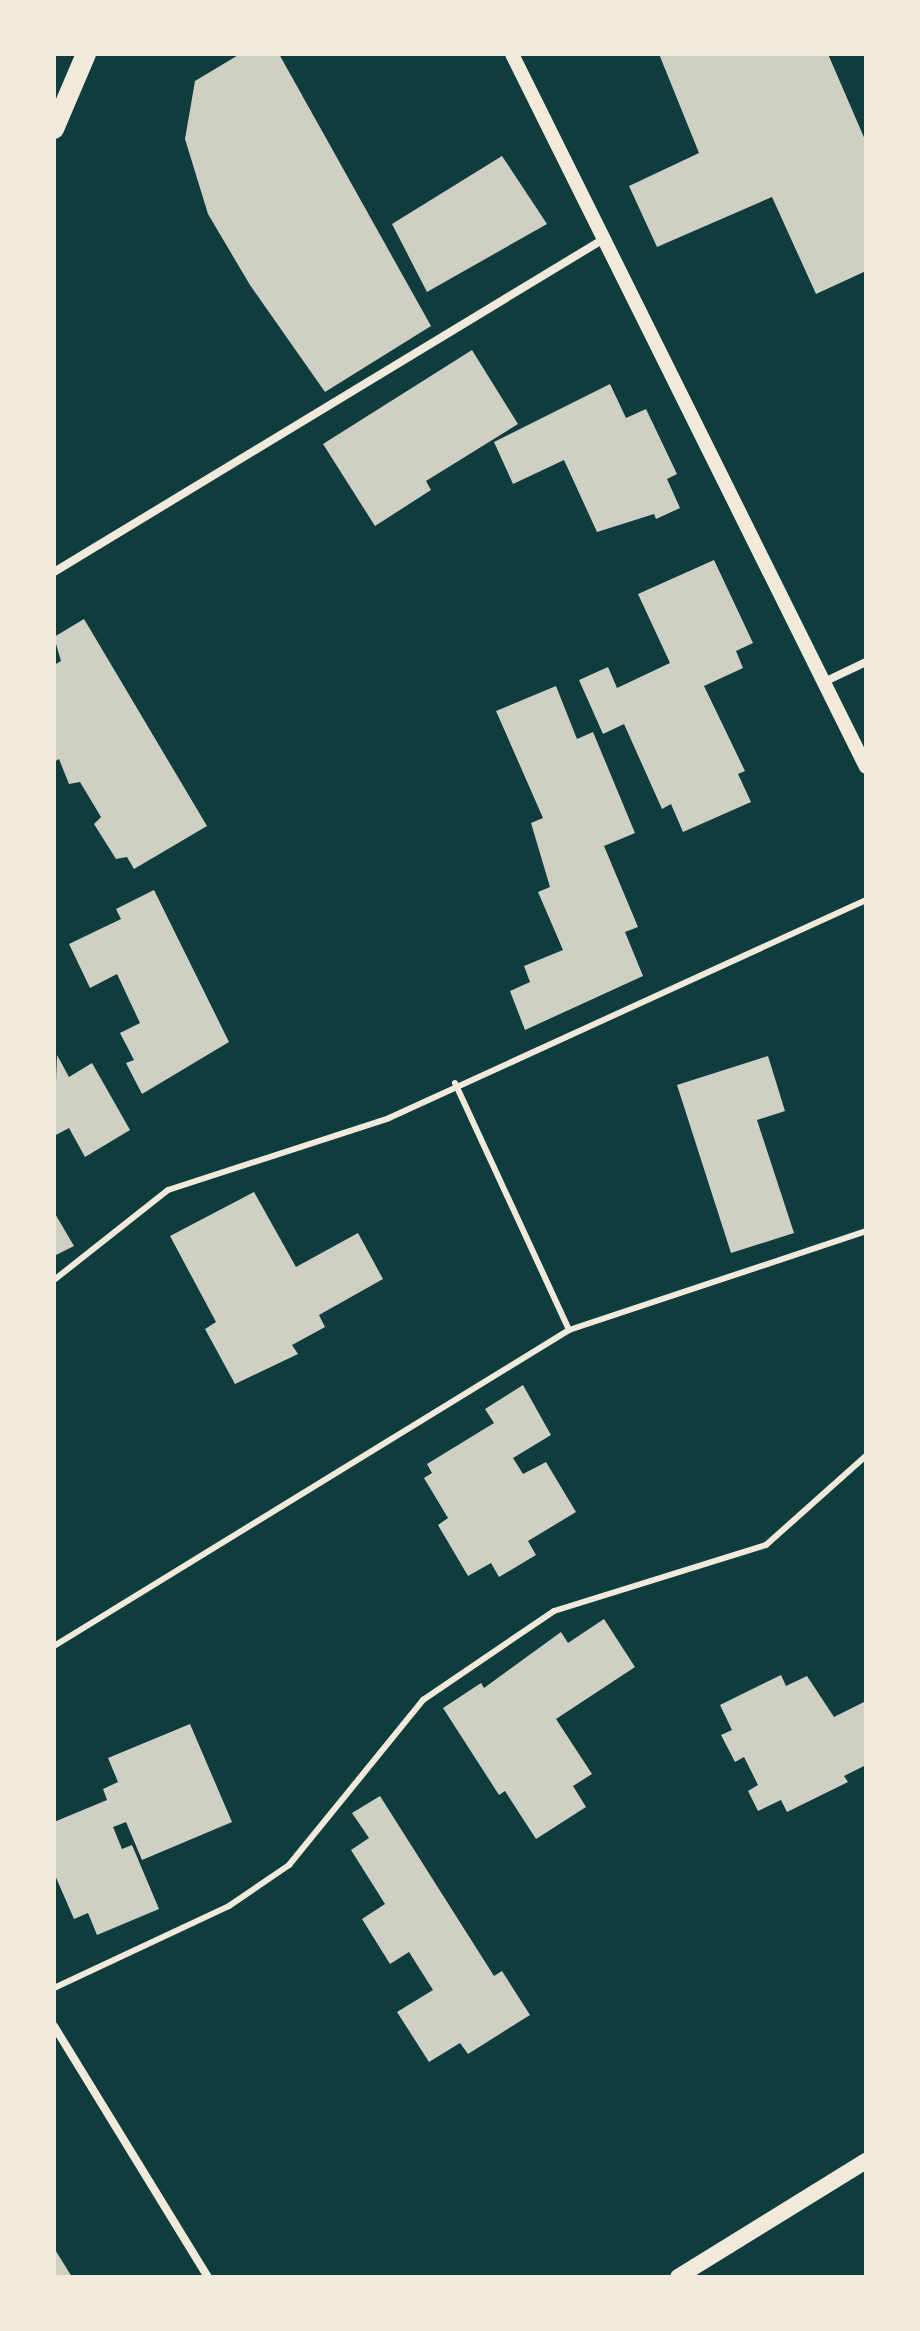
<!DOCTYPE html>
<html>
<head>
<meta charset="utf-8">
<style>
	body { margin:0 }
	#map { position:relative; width:920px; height:2331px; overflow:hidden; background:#0f3d3e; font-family:"Varela Round",sans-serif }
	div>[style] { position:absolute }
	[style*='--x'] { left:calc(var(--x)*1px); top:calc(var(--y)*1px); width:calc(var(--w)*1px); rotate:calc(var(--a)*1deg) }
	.building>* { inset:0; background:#cfcfc3 }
	.service>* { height:6px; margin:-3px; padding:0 3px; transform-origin:3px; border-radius:3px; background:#f1e9da }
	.minor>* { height:8px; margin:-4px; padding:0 4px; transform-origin:4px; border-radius:4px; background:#f1e9da }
	.tertiary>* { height:14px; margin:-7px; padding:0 7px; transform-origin:7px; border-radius:7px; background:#f1e9da }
	.secondary>* { height:16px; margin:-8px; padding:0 8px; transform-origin:8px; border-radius:8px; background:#f1e9da }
	.primary>* { height:20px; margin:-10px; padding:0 10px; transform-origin:10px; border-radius:10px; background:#f1e9da }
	span { translate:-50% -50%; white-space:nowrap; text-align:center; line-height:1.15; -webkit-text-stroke:8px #f1e9da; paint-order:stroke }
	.frame { position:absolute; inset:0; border:56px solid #f1e9da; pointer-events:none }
</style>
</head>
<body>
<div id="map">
	<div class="building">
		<i style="clip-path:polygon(240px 54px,279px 54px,431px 326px,325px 392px,250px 285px,208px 214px,185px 139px,195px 81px)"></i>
		<i style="clip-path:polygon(659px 54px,828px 54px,866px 142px,866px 271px,816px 294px,772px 197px,657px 247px,629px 186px,699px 153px)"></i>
		<i style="clip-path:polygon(502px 156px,547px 224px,427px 292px,392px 224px)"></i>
		<i style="clip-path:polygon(472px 350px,518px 424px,426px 481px,431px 490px,375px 526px,323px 444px)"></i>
		<i style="clip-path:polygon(610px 384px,626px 418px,646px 409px,677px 474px,667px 479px,680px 508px,656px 519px,654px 514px,597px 532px,564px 460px,513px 484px,494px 442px)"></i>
		<i style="clip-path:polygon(714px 560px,753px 643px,736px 651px,743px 668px,704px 686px,745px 771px,738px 774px,751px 802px,683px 832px,671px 804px,662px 809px,624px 724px,603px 734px,579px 680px,608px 667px,617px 688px,670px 663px,638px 594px)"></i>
		<i style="clip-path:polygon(84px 619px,207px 826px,134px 869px,127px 857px,116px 859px,94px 824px,101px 817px,80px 782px,69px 784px,59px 759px,54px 762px,54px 665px,61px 661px,54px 637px)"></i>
		<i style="clip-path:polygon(556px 686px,577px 739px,593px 732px,635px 833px,604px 846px,638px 927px,625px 932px,643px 976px,525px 1030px,510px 991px,530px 982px,524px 966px,563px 950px,538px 892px,550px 887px,531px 823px,543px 818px,496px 711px)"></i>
		<i style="clip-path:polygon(154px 890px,229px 1042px,142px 1094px,126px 1063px,134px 1060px,120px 1033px,140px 1023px,117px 974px,90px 988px,69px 944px,121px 919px,116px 909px)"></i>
		<i style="clip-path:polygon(57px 1055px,69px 1077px,92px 1063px,130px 1130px,85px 1157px,69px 1128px,54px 1136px)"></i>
		<i style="clip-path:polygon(768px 1056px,785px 1111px,757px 1120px,794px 1233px,731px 1253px,677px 1085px)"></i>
		<i style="clip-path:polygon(254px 1192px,296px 1267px,358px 1233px,383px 1279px,319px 1315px,325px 1327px,292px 1345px,298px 1354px,235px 1384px,205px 1329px,216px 1322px,170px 1236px)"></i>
		<i style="clip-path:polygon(54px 1212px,74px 1246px,54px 1256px)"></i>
		<i style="clip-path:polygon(523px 1385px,551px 1435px,513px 1458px,523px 1474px,546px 1462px,576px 1512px,528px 1541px,536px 1555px,499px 1577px,491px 1563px,468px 1576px,438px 1525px,448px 1518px,424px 1478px,432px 1473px,427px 1464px,494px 1423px,485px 1409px)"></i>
		<i style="clip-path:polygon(604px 1619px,635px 1667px,556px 1719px,592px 1774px,573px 1786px,586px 1807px,536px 1839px,505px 1791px,499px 1795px,443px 1708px,481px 1683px,484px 1688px,561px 1632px,568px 1643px)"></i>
		<i style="clip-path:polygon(781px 1675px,786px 1686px,807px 1676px,834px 1717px,866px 1701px,866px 1765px,844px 1776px,848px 1782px,787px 1812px,781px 1800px,758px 1811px,748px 1791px,758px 1785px,744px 1757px,735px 1762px,721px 1735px,732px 1730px,720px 1705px)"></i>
		<i style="clip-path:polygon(190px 1724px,232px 1822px,142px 1860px,126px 1822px,113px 1827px,122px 1849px,132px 1845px,159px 1909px,97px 1935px,88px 1913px,74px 1919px,54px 1873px,54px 1822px,107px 1800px,103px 1789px,118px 1782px,108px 1758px)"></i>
		<i style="clip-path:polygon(380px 1796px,494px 1976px,502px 1971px,530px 2015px,468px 2054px,460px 2043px,429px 2062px,397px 2012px,433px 1990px,409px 1952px,390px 1964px,362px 1919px,385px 1904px,351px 1850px,369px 1838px,352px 1813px)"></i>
		<i style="clip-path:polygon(54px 2248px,72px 2277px,54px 2277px)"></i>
	</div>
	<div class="service">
		<i style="--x:455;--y:1083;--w:272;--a:65.2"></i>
		<i style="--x:54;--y:1280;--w:145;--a:-38.3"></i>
		<i style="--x:168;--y:1190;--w:232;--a:-18"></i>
		<i style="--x:389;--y:1118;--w:524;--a:-24.56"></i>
		<i style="--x:54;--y:1646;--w:604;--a:-31.53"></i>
		<i style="--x:569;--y:1330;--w:313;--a:-18.4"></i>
		<i style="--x:54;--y:1988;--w:193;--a:-25.1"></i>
		<i style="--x:229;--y:1906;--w:73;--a:-34.3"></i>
		<i style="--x:289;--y:1865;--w:213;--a:-50.9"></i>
		<i style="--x:423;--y:1700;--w:158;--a:-34.2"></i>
		<i style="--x:554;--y:1611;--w:222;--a:-17.3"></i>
		<i style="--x:766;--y:1545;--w:134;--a:-41.7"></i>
	</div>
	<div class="minor">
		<i style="--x:54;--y:572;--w:641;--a:-31.21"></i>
		<i style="--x:826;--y:681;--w:44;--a:-25.4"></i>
		<i style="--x:54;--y:2026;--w:294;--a:58.5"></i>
	</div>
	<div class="tertiary">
		<i style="--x:512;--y:54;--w:796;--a:63.6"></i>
	</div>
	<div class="secondary">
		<i style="--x:678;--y:2277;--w:221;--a:-31.7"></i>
	</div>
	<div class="primary">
		<i style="--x:54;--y:129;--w:82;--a:-66.9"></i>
	</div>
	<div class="frame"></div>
</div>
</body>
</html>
